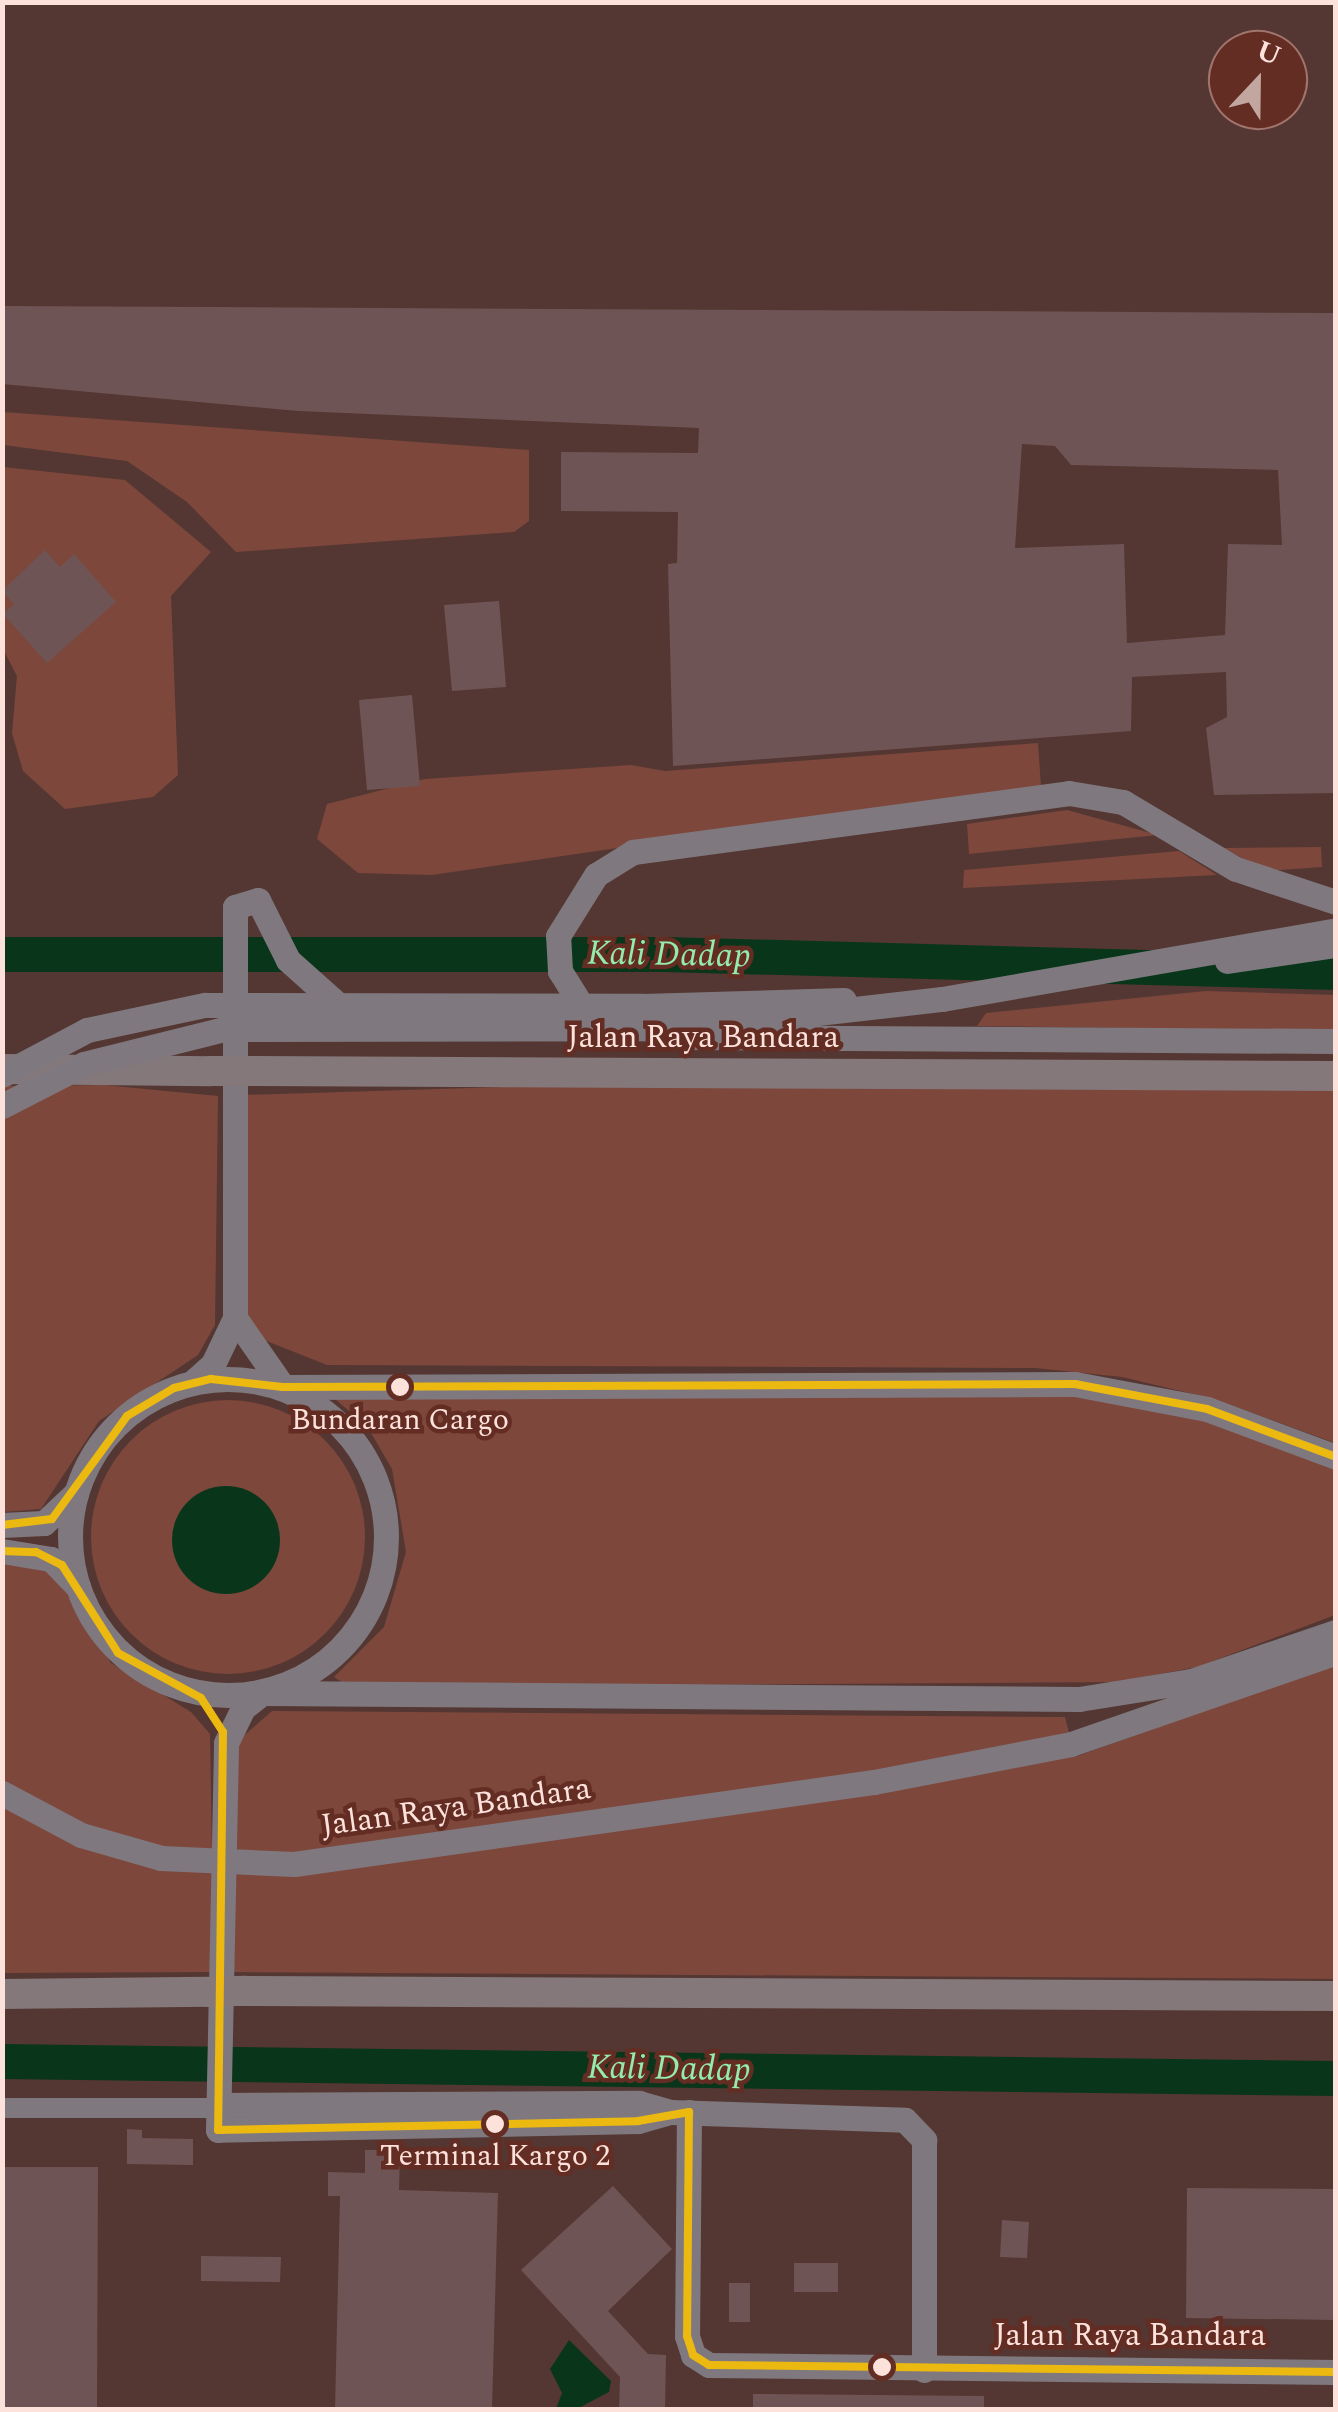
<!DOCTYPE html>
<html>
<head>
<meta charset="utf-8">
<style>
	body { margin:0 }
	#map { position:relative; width:1338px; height:2412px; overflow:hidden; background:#543732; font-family:Spectral,serif }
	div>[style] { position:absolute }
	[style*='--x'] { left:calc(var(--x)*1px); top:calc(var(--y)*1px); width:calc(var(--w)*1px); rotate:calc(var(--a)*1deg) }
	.green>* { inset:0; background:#7e473c }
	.round { border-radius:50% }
	.water>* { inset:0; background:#09361a }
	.river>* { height:35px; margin:-17.5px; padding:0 17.5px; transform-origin:17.5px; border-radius:17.5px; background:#09361a }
	.building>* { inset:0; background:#6e5454 }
	.minor>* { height:20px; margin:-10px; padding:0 10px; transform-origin:10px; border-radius:10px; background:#7f797f }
	.tertiary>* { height:25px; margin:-12.5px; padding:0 12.5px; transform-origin:12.5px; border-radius:12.5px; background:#7f797f }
	.tertiary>.ring { margin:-12.5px; padding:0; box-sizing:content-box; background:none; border:25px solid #7f797f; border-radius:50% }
	.primary>* { height:30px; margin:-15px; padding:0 15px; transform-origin:15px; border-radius:15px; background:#84787a }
	.tertiary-bridge>* { height:25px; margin:-12.5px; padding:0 12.5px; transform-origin:12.5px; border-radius:12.5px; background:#7f797f }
	.primary-bridge>* { height:30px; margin:-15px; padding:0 15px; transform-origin:15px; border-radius:15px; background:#84787a }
	.bus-1>* { height:8px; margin:-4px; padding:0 4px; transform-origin:4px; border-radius:4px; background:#ecb910 }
	.dots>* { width:28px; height:28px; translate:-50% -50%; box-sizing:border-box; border:5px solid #632d23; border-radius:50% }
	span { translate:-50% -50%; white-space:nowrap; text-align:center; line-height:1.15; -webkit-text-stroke:9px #632d23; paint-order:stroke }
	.bus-label { font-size:30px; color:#fde1db }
	.street-label { font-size:32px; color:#fde1db }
	.water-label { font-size:35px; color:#94ecac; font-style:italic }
	.frame { position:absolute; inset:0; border:5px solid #fde1db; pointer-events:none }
	.north { position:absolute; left:1208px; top:30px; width:100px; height:100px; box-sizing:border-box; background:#632d23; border:2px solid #a1756d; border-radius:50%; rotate:22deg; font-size:28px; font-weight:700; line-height:40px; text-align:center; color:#fde1db }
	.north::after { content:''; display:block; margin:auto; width:35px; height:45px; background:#c2a6a0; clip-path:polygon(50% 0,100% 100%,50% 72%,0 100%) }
</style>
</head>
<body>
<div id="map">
	<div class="green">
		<i style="clip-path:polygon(3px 412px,529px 450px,529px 521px,514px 532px,236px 552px,187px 502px,127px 461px,3px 445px)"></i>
		<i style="clip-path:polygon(3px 467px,125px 480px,211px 552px,171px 596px,178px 775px,153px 797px,65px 809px,23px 771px,12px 733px,17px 676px,3px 649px)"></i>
		<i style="clip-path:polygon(1038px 743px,1041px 786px,432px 875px,358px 873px,317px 839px,327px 804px,425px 779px,631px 765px,665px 771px)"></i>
		<i style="clip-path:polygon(1067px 810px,1158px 835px,969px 854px,967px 824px)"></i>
		<i style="clip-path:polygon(1321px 847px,1322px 867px,1265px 871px,1224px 848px)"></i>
		<i style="clip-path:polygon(1179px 851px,1217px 875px,963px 888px,964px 870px)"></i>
		<i style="clip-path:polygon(1206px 991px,1335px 995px,1335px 1031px,977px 1026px,986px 1013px)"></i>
		<i style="clip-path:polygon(104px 1085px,218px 1096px,215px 1325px,198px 1355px,99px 1421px,41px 1509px,3px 1512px,3px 1086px)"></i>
		<i style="clip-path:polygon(537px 1086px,1335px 1091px,1335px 1443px,1214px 1399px,1122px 1377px,1035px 1368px,327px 1365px,264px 1340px,247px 1319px,242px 1095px)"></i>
		<i style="clip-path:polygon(1028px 1390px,1185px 1413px,1335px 1463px,1335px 1615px,1197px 1667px,1117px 1682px,349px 1687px,334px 1677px,384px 1627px,406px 1552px,392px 1469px,367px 1426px,335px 1399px)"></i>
		<i class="round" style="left:91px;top:1400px;width:274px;height:274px"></i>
		<i style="clip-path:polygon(2px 1561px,57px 1574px,111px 1663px,191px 1712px,210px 1734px,214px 1972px,3px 1973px)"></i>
		<i style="clip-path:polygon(1335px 1664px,1335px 1979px,232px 1972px,233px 1773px,240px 1739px,272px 1711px,1065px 1717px,1075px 1757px)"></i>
	</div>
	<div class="water">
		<i class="round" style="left:172px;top:1486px;width:108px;height:108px"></i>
		<i style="clip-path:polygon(569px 2340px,611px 2381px,609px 2392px,577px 2409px,556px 2409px,562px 2393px,550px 2369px)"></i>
	</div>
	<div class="river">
		<i style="--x:2;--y:954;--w:662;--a:0"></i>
		<i style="--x:664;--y:954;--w:672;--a:1.53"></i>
		<i style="--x:2;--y:2061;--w:1334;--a:0.73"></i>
	</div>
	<div class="building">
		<i style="clip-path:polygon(evenodd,2px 306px,1336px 313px,1336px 793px,1214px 795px,1206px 728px,1227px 717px,1226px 672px,1132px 677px,1131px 731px,673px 766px,668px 564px,677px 563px,678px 512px,561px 511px,561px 452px,698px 453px,699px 428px,298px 411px,2px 384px,2px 306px,1022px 444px,1055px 446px,1071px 465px,1278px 470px,1282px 545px,1228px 544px,1225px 635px,1127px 643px,1124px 544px,1015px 548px,1022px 444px)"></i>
		<i style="clip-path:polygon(45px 550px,60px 567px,74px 554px,116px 602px,47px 663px,3px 614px,14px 604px,2px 591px)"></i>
		<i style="clip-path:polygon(499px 601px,506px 687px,452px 691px,444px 605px)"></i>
		<i style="clip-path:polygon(412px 695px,420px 786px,367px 790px,359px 700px)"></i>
		<i style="clip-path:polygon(127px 2129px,142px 2130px,142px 2138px,193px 2139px,193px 2165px,127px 2164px)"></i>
		<i style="clip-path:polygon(365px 2150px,400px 2150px,399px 2190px,498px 2193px,492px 2410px,335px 2410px,340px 2196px,328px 2196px,328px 2172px,365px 2173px)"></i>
		<i style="clip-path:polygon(2px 2167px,98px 2167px,97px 2410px,2px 2410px)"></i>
		<i style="clip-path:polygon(613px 2186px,672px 2249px,608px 2311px,648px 2354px,666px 2355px,665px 2410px,619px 2410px,620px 2377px,521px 2270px)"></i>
		<i style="clip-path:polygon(1187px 2188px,1336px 2189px,1336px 2320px,1186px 2318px)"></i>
		<i style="clip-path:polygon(1002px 2220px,1029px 2222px,1027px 2258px,1000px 2257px)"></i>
		<i style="clip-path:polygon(201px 2256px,281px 2257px,280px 2282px,201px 2281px)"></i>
		<i style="clip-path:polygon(794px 2263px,838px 2263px,838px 2292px,794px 2292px)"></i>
		<i style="clip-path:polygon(729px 2283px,750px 2283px,750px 2322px,729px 2322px)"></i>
		<i style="clip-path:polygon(753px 2394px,984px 2396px,984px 2410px,753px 2410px)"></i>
	</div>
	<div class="minor">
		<i style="--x:2;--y:2108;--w:216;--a:0"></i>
	</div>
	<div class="tertiary">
		<i style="--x:1227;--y:961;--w:110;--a:-8.4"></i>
		<i style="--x:642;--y:1006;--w:202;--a:-1.7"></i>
		<i style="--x:588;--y:1016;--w:53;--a:-121.9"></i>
		<i style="--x:560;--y:971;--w:35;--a:-93"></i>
		<i style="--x:558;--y:936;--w:72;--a:-58.1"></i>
		<i style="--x:596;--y:875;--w:44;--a:-31.9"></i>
		<i style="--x:633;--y:852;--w:440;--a:-7.7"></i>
		<i style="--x:1069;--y:793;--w:55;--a:9.5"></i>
		<i style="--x:1123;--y:802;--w:131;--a:30.7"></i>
		<i style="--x:1236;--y:869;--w:105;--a:18.3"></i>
		<i style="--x:678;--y:1037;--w:658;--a:0.35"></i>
		<i class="ring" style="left:70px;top:1379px;width:291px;height:291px"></i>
		<i style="--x:193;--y:1382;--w:27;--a:-42"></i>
		<i style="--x:213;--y:1364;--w:51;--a:-64.4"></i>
		<i style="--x:283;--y:1387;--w:84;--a:-124.8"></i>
		<i style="--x:235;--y:1318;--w:411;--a:-90"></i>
		<i style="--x:235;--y:907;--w:24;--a:-17"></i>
		<i style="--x:258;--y:900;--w:67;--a:63.4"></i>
		<i style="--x:288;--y:960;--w:76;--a:41.8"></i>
		<i style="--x:283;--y:1387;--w:792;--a:-0.22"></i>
		<i style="--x:1075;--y:1384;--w:134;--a:10.7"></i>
		<i style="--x:1207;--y:1409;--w:138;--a:20.4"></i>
		<i style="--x:2;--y:1525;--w:42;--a:-2.7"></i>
		<i style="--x:44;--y:1523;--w:44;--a:-43.2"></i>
		<i style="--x:2;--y:1551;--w:50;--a:9.3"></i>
		<i style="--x:51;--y:1559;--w:39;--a:46"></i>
		<i style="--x:1071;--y:1744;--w:281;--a:-19.1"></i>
		<i style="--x:218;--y:2105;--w:421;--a:-0.3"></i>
		<i style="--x:639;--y:2103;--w:32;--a:16"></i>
		<i style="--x:670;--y:2112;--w:235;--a:1.9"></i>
		<i style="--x:905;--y:2120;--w:28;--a:46"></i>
		<i style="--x:924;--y:2140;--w:230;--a:90"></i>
		<i style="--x:670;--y:2112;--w:33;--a:164"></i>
		<i style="--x:638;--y:2121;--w:420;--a:178.8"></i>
		<i style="--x:218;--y:2130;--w:387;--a:-88.8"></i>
		<i style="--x:226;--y:1743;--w:39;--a:-64"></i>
		<i style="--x:243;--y:1708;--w:24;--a:-38"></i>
		<i style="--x:262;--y:1693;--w:817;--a:0.42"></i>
		<i style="--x:1079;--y:1699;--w:113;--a:-9.1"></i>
		<i style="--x:1191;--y:1681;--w:153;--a:-18.7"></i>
		<i style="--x:689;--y:2112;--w:224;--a:90.5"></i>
		<i style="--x:687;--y:2336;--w:20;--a:72"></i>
		<i style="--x:693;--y:2355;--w:19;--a:32"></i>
		<i style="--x:709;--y:2365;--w:627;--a:0.64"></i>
	</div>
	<div class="primary">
		<i style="--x:2;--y:1069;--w:208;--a:0.6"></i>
		<i style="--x:255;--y:1071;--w:1081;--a:0.27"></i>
		<i style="--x:245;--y:1991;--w:1091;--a:0.26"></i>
		<i style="--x:2;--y:1994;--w:206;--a:-0.6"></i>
	</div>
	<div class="tertiary-bridge">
		<i style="--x:2;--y:1075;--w:96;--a:-27.9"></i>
		<i style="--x:87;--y:1030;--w:121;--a:-12"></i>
		<i style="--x:205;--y:1005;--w:437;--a:0.1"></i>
		<i style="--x:2;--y:1106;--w:92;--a:-27.1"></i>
		<i style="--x:84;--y:1064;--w:144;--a:-14"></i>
		<i style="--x:224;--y:1029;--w:463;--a:-0.1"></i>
		<i style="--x:687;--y:1028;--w:257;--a:-6.5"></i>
		<i style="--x:942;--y:999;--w:400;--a:-9.9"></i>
		<i style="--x:2;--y:1793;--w:89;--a:28"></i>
		<i style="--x:81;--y:1835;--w:83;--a:16"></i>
		<i style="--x:161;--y:1858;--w:133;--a:2.6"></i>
		<i style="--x:294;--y:1864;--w:586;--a:-8.05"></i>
		<i style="--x:874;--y:1782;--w:201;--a:-10.9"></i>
	</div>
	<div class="primary-bridge">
		<i style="--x:210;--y:1071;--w:45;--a:0"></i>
		<i style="--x:208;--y:1992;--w:37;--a:-2"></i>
	</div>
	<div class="bus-1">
		<i style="--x:2;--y:1525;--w:50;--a:-6.8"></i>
		<i style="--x:52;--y:1519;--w:127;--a:-53.9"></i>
		<i style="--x:127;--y:1416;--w:55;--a:-30.8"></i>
		<i style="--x:174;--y:1388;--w:38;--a:-14"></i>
		<i style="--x:211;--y:1379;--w:72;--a:6.3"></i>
		<i style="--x:283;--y:1387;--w:792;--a:-0.22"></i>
		<i style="--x:1075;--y:1384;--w:134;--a:10.7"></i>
		<i style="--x:1207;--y:1409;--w:138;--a:20.4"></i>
		<i style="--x:2;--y:1551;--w:34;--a:2"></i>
		<i style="--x:36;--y:1552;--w:29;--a:27"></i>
		<i style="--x:62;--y:1565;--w:104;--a:57.5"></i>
		<i style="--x:118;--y:1653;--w:94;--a:28.5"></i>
		<i style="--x:201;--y:1698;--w:40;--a:57.1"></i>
		<i style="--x:223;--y:1732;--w:398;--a:90.7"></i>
		<i style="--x:218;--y:2130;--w:420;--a:-1.2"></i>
		<i style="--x:638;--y:2121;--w:52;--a:-10"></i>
		<i style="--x:689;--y:2112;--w:224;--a:90.5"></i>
		<i style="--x:687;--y:2336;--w:20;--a:72"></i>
		<i style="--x:693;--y:2355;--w:19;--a:32"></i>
		<i style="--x:709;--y:2365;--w:627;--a:0.64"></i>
	</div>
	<div class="dots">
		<i style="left:400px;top:1387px;background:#fde1db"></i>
		<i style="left:495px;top:2124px;background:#fde1db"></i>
		<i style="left:882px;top:2367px;background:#fde1db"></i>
	</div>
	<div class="bus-label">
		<span style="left:400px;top:1420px">Bundaran Cargo</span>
		<span style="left:495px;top:2156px">Terminal Kargo 2</span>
	</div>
	<div class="street-label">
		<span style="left:703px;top:1038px">Jalan Raya Bandara</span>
		<span style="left:456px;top:1808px;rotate:-8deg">Jalan Raya Bandara</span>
		<span style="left:1130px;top:2336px">Jalan Raya Bandara</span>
	</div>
	<div class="water-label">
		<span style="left:669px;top:955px;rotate:1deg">Kali Dadap</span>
		<span style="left:669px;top:2069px;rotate:1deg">Kali Dadap</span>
	</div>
	<div class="frame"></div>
	<div class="north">U</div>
</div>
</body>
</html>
